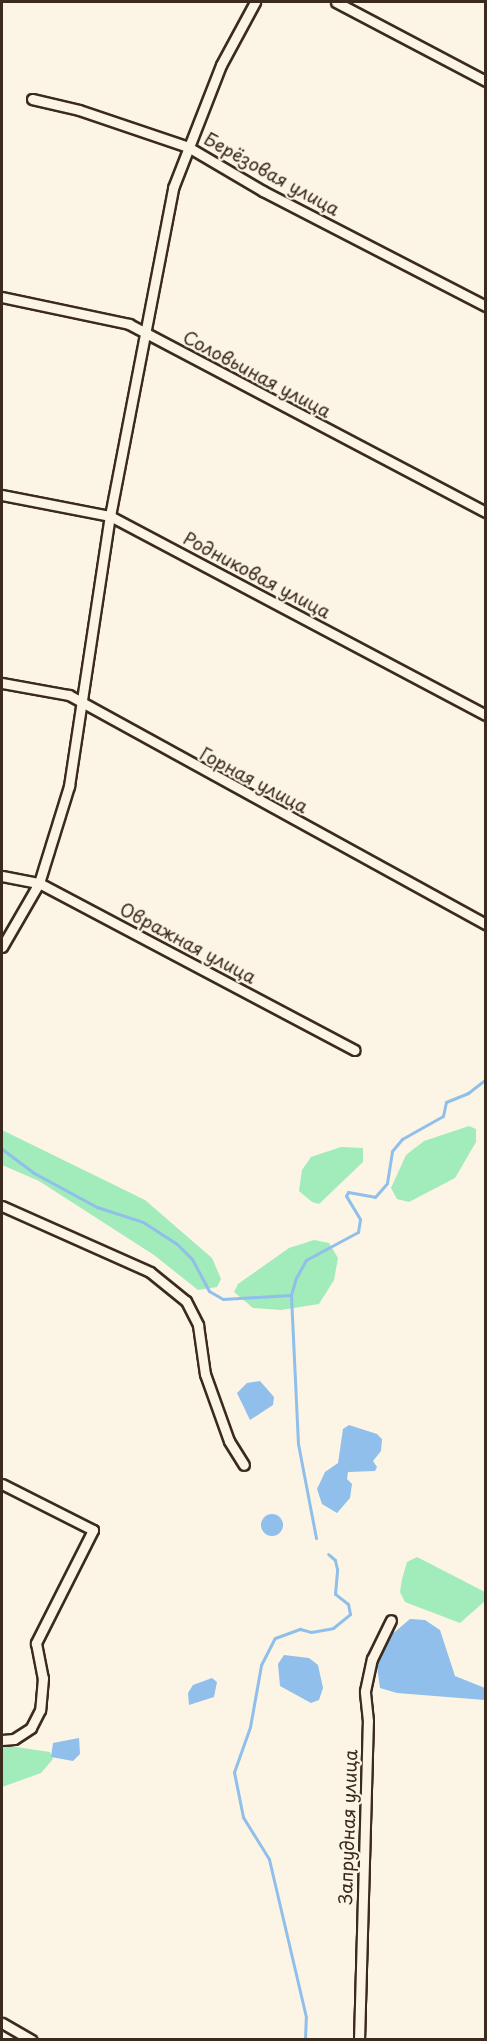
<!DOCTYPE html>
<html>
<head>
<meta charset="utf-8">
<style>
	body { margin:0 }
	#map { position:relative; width:487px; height:2041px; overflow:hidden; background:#fcf5e5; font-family:"Playpen Sans",sans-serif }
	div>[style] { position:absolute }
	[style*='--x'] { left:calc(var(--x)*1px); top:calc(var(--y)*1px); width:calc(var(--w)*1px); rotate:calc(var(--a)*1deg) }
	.green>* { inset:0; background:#a2ebba }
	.water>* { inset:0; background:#8fbfea }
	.round { border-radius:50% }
	.stream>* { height:3px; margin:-1.5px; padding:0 1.5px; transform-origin:1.5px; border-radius:1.5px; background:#8fbfea }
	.roads { filter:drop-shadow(2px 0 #3b2a1e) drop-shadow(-2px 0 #3b2a1e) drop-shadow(0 2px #3b2a1e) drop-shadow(0 -2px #3b2a1e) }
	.street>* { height:9px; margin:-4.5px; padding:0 4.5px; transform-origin:4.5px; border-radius:4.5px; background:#fcf5e5 }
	span { translate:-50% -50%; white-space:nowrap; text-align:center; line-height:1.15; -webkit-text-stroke:4.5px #fcf5e5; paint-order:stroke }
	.street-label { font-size:18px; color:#3b2a1e }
	.frame { position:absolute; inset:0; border:3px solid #3b2a1e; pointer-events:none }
</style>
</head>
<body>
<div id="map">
	<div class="green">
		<i style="clip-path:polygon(469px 1126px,476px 1129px,476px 1142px,455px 1178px,409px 1202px,397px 1199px,391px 1188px,406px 1155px,424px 1141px)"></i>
		<i style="clip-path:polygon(2px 1130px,145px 1200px,212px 1258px,221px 1279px,217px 1287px,198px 1290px,154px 1255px,39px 1181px,2px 1165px)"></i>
		<i style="clip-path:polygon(341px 1147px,363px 1148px,363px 1162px,319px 1204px,312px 1202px,299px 1191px,302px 1170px,311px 1157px)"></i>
		<i style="clip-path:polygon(314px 1240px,329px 1243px,338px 1258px,334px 1280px,319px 1304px,281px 1310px,253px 1308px,234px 1292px,238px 1284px,289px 1248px)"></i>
		<i style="clip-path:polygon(417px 1557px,485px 1592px,485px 1601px,460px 1623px,405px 1602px,400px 1592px,402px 1579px,407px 1562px)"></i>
		<i style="clip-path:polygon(2px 1745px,50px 1752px,53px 1759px,41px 1773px,2px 1787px)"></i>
	</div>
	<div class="water">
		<i style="clip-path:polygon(260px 1381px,274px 1397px,273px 1405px,250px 1420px,237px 1393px,247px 1383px)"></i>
		<i style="clip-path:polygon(349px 1425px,377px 1434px,382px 1439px,381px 1451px,373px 1461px,377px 1467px,375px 1471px,348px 1472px,347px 1479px,352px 1484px,350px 1498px,337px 1513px,322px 1504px,317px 1489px,325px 1472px,338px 1463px,343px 1429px)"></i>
		<i class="round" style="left:261px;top:1514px;width:22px;height:22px"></i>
		<i style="clip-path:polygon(410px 1619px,425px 1620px,440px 1630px,455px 1676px,485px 1688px,485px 1700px,397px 1693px,380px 1688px,377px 1666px,390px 1636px)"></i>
		<i style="clip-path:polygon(284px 1655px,309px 1658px,318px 1665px,323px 1688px,319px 1700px,311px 1703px,280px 1686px,278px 1664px)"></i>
		<i style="clip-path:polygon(212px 1678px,217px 1682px,214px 1697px,189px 1705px,188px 1693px,193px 1685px)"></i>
		<i style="clip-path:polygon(79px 1738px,80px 1754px,73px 1761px,51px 1757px,53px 1743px)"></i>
	</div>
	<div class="stream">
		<i style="--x:2;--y:1149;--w:40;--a:37"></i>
		<i style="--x:34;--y:1173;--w:72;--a:28.4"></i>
		<i style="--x:97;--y:1207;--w:48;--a:18.1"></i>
		<i style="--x:143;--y:1222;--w:40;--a:32.9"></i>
		<i style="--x:177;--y:1244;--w:21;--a:45"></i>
		<i style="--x:192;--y:1259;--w:36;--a:62"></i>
		<i style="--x:209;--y:1291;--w:16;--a:30"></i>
		<i style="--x:223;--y:1299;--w:68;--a:-3.4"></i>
		<i style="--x:316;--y:1538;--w:96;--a:-100.8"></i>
		<i style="--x:298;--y:1444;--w:149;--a:-92.7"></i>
		<i style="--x:291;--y:1295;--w:18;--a:-74"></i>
		<i style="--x:296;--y:1278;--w:21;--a:-61"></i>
		<i style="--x:306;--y:1260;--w:59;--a:-28.3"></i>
		<i style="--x:358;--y:1232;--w:13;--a:-81"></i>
		<i style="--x:360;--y:1219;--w:27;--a:-121"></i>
		<i style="--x:346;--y:1196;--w:4;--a:-63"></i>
		<i style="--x:348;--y:1192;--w:27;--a:10"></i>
		<i style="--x:375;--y:1197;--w:18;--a:-49"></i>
		<i style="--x:387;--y:1183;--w:32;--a:-81"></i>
		<i style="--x:392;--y:1151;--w:16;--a:-50"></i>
		<i style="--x:402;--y:1139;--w:47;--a:-29.3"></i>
		<i style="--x:443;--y:1116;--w:14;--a:-78"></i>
		<i style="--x:446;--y:1102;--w:24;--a:-22"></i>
		<i style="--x:468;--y:1093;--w:23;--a:-38"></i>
		<i style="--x:305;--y:2040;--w:23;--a:-88"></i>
		<i style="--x:306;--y:2017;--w:162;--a:-103.2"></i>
		<i style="--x:269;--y:1859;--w:49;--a:-121.8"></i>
		<i style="--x:243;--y:1817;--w:46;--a:-101.3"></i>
		<i style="--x:234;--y:1772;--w:48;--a:-70.4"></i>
		<i style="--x:250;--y:1727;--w:63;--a:-79.9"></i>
		<i style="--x:261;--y:1665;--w:30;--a:-63"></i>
		<i style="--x:275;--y:1638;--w:27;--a:-20"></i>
		<i style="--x:300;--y:1629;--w:11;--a:15"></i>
		<i style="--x:311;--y:1632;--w:22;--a:-10"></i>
		<i style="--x:333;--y:1628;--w:22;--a:-39"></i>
		<i style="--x:350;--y:1614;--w:10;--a:-101"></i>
		<i style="--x:348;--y:1604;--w:16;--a:-142"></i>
		<i style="--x:335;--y:1594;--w:25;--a:-85"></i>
		<i style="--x:337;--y:1569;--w:9;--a:-103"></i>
		<i style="--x:335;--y:1560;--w:9;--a:-139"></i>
	</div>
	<div class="roads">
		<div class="street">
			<i style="--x:336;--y:2;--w:170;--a:27.8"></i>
			<i style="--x:32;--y:99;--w:48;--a:13.2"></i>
			<i style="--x:79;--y:110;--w:115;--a:18.7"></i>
			<i style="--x:188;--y:147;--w:87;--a:30.4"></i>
			<i style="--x:263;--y:191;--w:251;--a:27.3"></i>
			<i style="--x:2;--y:297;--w:130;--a:12"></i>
			<i style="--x:129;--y:324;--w:403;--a:27.8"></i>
			<i style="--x:2;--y:495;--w:110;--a:11"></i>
			<i style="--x:110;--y:516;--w:425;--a:27.9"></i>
			<i style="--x:2;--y:683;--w:68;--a:10.2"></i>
			<i style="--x:69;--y:695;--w:476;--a:28.8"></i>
			<i style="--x:2;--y:876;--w:38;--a:11"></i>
			<i style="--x:39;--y:883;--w:357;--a:27.9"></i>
			<i style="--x:2;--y:947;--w:74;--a:-60"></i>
			<i style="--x:39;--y:883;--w:102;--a:-72.8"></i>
			<i style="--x:69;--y:786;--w:273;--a:-81.4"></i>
			<i style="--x:110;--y:516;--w:334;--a:-79.1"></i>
			<i style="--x:173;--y:188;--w:132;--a:-68.7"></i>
			<i style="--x:221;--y:65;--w:72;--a:-61.6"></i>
			<i style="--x:2;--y:1206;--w:162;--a:24"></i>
			<i style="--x:150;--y:1272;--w:46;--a:38.9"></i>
			<i style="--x:186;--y:1301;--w:27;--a:63"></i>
			<i style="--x:198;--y:1325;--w:49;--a:81.9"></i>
			<i style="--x:205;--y:1374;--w:71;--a:70.3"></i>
			<i style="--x:229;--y:1441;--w:28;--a:58"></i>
			<i style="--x:2;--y:1484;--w:102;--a:26.8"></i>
			<i style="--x:93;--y:1530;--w:127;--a:116.8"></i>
			<i style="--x:36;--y:1643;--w:36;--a:79"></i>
			<i style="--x:43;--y:1678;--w:32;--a:95"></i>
			<i style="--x:40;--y:1710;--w:20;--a:117"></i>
			<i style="--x:31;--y:1728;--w:20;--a:147"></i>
			<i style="--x:14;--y:1739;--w:12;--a:175"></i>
			<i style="--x:2;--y:2023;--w:34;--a:30"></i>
			<i style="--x:359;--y:2040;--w:319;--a:-88.4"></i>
			<i style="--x:368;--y:1721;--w:30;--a:-96"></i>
			<i style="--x:365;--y:1691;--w:33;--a:-78"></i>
			<i style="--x:372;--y:1659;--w:43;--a:-64"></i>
		</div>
	</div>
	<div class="street-label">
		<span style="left:272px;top:174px;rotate:29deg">Берёзовая улица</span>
		<span style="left:257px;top:374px;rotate:28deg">Соловьиная улица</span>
		<span style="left:257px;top:575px;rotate:28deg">Родниковая улица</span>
		<span style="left:254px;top:780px;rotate:28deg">Горная улица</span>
		<span style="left:188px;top:943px;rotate:28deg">Овражная улица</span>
		<span style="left:348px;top:1827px;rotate:-88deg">Запрудная улица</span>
	</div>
	<div class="frame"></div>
</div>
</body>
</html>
